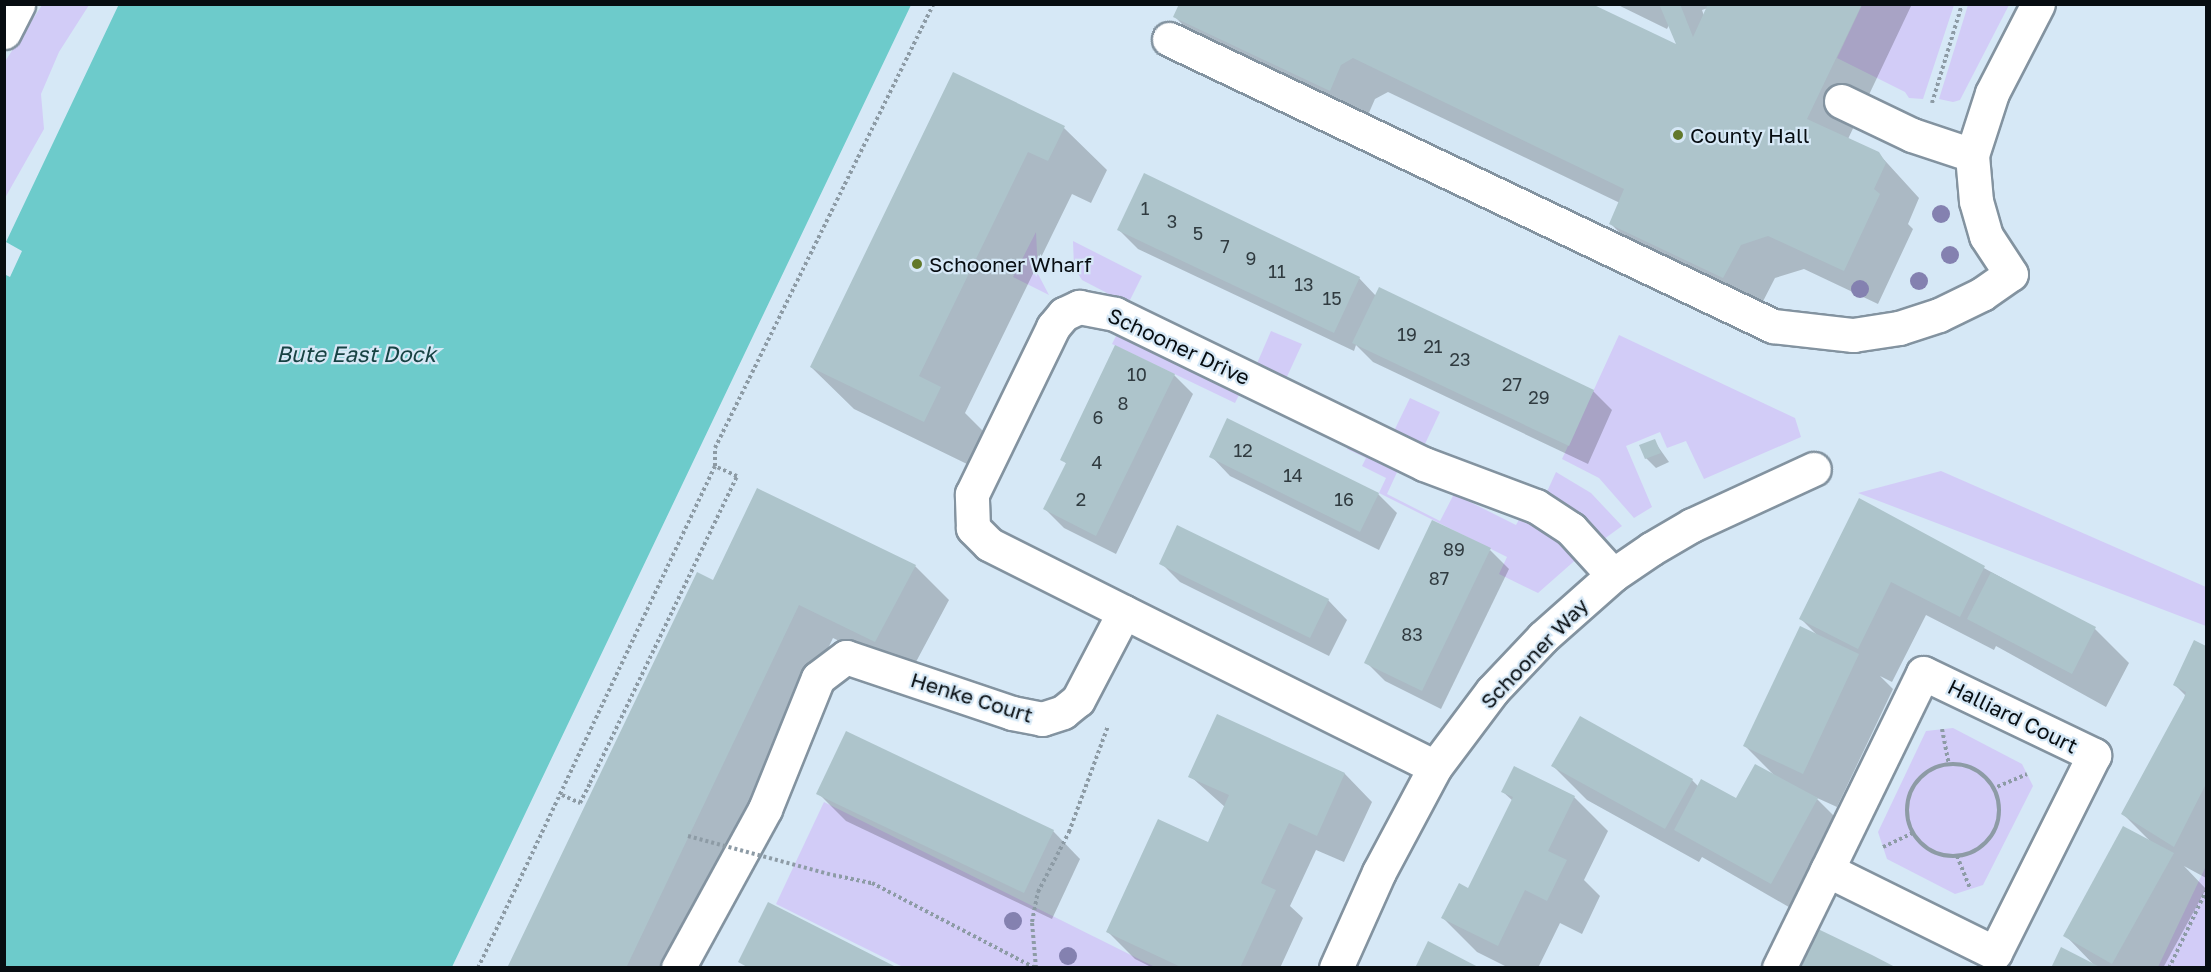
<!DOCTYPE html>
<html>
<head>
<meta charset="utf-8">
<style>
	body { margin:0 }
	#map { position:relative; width:2211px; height:972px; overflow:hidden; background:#d6e8f6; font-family:"Golos Text",sans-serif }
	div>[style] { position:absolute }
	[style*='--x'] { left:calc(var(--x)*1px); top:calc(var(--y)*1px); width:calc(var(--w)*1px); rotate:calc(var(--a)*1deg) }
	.green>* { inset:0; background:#d2ccf7 }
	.water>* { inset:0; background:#6dcbcb }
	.shadow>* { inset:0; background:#0003 }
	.building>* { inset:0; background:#adc4cb }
	.path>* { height:4px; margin-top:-2px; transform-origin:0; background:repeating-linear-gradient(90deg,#8d9ba5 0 3px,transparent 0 6px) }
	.path>.ring { margin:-2px; padding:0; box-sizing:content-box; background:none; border:4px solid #8d9ba5; border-radius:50% }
	.roads { filter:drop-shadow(2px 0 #8393a0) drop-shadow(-2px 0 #8393a0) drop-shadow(0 2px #8393a0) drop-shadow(0 -2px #8393a0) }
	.minor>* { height:33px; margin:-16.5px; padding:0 16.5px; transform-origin:16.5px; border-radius:16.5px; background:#fff }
	.major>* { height:33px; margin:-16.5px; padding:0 16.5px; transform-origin:16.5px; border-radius:16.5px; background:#fff }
	.path-bridge>* { height:4px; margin-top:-2px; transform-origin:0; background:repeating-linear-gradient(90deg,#8d9ba5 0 3px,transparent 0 6px) }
	.trees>* { width:18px; height:18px; margin:-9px; border-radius:50%; background:#8481b0 }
	.dots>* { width:16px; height:16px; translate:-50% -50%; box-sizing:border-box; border:3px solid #d6e8f6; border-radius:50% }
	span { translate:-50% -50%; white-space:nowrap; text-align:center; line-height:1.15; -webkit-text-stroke:4.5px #d6e8f6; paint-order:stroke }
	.number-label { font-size:18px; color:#303b40 }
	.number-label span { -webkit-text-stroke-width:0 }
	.poi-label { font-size:21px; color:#070d11 }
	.left { translate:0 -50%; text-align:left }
	.street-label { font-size:21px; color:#070d11 }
	.water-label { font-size:22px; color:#174243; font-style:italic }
	.frame { position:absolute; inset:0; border:6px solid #070d11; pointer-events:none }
</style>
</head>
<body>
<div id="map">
	<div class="green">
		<i style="clip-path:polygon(42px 5px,89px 5px,59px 52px,41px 94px,44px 129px,5px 198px,4px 63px)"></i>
		<i style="clip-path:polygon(1862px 5px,1954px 5px,1923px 99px,1909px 98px,1905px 92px,1837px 58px)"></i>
		<i style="clip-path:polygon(1968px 5px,2009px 5px,1960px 100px,1953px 102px,1939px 99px)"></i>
		<i style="clip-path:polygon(1036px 232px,1038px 274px,1049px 295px,1013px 277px)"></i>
		<i style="clip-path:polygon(1073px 241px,1142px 276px,1128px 304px,1082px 280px,1074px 267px)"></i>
		<i style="clip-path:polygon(1271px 331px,1302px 344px,1285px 381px,1255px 368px)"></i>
		<i style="clip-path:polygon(1117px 334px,1240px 393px,1235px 403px,1112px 344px)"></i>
		<i style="clip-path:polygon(1619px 335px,1795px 418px,1801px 437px,1704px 479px,1686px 441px,1667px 448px,1660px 432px,1626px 446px,1652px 507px,1634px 518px,1599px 478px,1562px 459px)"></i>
		<i style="clip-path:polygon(1410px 398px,1440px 412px,1424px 446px,1394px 431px)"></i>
		<i style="clip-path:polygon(1349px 444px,1399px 468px,1387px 494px,1440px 521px,1454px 494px,1516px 525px,1522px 514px,1580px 556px,1538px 593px,1499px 574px,1507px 557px,1379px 493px,1386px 478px,1362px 466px,1366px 458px,1347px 449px)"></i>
		<i style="clip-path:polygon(1941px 471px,2206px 587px,2206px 626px,1858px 493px)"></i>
		<i style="clip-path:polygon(1556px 472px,1591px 493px,1622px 526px,1600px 542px,1545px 496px)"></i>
		<i style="clip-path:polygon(1953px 728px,2022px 764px,2033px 786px,1983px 885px,1955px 894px,1887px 859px,1878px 832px,1926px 731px)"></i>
		<i style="clip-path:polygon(824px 802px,1155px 967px,903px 967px,776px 904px)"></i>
		<i style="clip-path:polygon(2206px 866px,2206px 967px,2158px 967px)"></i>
	</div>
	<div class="water">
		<i style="clip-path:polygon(119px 4px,911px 5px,452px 967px,5px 967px,4px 274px,10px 277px,22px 251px,6px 242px)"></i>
	</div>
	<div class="shadow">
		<i style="clip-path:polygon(evenodd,1616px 4px,1912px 4px,1848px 139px,1878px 153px,1919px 198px,1908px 224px,1913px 229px,1878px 304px,1804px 269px,1775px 278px,1758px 311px,1645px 258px,1611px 224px,1620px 203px,1388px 92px,1375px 99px,1364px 124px,1209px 51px,1175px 17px,1678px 47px,1669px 25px,1667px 29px,1616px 4px,1708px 8px,1704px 16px,1702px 10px,1708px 8px)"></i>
		<i style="clip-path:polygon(954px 74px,1064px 128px,1107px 170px,1091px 203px,1072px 194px,965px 413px,983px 431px,967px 464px,854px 409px,811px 367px)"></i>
		<i style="clip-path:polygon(1119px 230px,1359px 278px,1376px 296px,1593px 391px,1612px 410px,1588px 464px,1373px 362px,1356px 345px,1354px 351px,1138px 249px)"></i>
		<i style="clip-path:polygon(1174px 375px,1193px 394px,1116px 554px,1064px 528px,1045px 509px,1067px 464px,1062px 459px)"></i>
		<i style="clip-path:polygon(1654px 441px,1669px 462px,1656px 468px,1646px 458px)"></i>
		<i style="clip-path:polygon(1211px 456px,1378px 494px,1397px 513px,1379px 550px,1230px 476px)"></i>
		<i style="clip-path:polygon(1860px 500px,2095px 629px,2129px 663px,2106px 707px,1996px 646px,1994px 650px,1926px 615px,1892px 682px,1880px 676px,1893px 689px,1837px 807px,1815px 797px,1851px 833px,1806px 917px,1702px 857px,1699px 862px,1587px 800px,1553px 766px,1692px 780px,1699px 787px,1737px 800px,1774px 775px,1745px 746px,1817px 635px,1801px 619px)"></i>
		<i style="clip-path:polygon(1178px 527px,1328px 600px,1347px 620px,1329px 656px,1180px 582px,1161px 563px)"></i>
		<i style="clip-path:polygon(1490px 550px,1509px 569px,1441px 709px,1385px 681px,1366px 662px)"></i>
		<i style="clip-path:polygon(915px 566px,949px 600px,909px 675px,833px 638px,676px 968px,508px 968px,714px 582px)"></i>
		<i style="clip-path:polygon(2195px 642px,2206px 648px,2206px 878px,2184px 866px,2206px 889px,2163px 968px,2052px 968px,2094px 965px,2065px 935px,2150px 841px,2123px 814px,2186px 696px,2175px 685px)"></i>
		<i style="clip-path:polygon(1218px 716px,1345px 774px,1372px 802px,1344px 862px,1316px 850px,1290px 906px,1303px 918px,1280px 968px,1153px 968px,1135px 959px,1108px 932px,1208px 844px,1225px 807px,1190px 776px)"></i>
		<i style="clip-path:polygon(1503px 792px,1574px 797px,1608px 831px,1584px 880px,1600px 896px,1582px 934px,1560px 923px,1538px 968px,1509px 968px,1477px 952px,1443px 918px,1469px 890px,1513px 801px)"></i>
		<i style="clip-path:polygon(818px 793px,1053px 831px,1080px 859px,1052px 919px,846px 821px)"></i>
	</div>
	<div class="building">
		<i style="clip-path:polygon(1179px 4px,1592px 4px,1676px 44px,1659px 4px,1680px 4px,1693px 37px,1708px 4px,1862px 4px,1807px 119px,1879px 152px,1886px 163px,1874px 189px,1880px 194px,1844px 271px,1768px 236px,1741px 245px,1723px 278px,1609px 224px,1624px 189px,1353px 58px,1341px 65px,1330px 91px,1173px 17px)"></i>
		<i style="clip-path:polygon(953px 72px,1065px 126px,1048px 161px,1028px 152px,919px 376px,941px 387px,924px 422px,810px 367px)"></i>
		<i style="clip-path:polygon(1144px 173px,1360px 277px,1334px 333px,1117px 230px)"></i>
		<i style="clip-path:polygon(1379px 287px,1594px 390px,1569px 446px,1352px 343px)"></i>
		<i style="clip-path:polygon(1115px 345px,1175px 374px,1096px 536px,1043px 509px,1066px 463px,1060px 460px)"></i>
		<i style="clip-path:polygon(1227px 418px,1379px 493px,1360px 532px,1209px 457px)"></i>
		<i style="clip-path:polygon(1655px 439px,1661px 453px,1645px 459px,1639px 445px)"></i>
		<i style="clip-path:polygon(757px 488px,916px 565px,875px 642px,799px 605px,626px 968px,507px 968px,697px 572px,713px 580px)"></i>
		<i style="clip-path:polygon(1859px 498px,1985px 566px,1960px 617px,1891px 582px,1858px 649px,1799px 619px)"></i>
		<i style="clip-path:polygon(1432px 520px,1491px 548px,1422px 691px,1364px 663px)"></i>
		<i style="clip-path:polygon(1177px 525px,1329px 599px,1310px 638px,1159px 564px)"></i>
		<i style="clip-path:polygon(1991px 572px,2096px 627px,2072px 674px,1967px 619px)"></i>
		<i style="clip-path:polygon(1800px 626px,1859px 654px,1803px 774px,1743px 746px)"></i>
		<i style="clip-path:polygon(2194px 640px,2206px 646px,2206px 784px,2174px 847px,2121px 814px,2184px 698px,2186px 692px,2173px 685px)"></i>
		<i style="clip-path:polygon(1217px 714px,1345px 773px,1317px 836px,1289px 823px,1261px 883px,1276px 890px,1240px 968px,1183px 968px,1106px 932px,1158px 819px,1208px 842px,1229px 795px,1188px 777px)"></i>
		<i style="clip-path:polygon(1580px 716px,1693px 779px,1665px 829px,1551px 766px)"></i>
		<i style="clip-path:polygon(846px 731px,1054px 830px,1024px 893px,816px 794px)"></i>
		<i style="clip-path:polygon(1755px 764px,1818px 798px,1771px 884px,1674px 830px,1701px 779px,1736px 798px)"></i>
		<i style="clip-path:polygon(1514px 766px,1575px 796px,1548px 851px,1567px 860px,1547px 901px,1525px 890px,1498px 946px,1441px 918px,1459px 883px,1468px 888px,1513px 797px,1501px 792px)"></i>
		<i style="clip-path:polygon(2123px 826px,2174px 853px,2112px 964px,2063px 936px)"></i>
		<i style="clip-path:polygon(768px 902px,898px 968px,749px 968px,738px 962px)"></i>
		<i style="clip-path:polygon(1818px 929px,1872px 955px,1897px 968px,1801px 968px)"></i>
		<i style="clip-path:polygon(1428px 941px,1480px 968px,1415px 968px)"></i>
		<i style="clip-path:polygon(2061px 947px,2102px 968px,2051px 968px)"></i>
	</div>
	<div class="path">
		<i style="--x:1932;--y:103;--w:103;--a:-73.1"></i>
		<i style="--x:1942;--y:729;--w:36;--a:79"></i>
		<i class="ring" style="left:1907px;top:764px;width:88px;height:88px"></i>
		<i style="--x:590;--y:783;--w:340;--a:-64.4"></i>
		<i style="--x:737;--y:476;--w:24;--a:-156"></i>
		<i style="--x:1992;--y:789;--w:38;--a:-23"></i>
		<i style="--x:562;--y:795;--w:20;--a:24"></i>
		<i style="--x:580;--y:803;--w:25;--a:-63"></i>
		<i style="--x:1883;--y:847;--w:33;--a:-25"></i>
		<i style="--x:1957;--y:856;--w:35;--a:68"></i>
		<i style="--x:833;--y:875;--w:40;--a:12"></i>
		<i style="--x:872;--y:883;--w:184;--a:27.5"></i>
		<i style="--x:478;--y:968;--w:555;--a:-64.73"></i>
		<i style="--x:715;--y:466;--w:18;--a:-90"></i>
		<i style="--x:715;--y:448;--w:495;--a:-63.8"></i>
		<i style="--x:1036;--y:968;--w:46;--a:-95"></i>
		<i style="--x:1032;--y:922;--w:31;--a:-79"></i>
		<i style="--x:1038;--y:892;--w:68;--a:-62.7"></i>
		<i style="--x:1069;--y:832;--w:113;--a:-69.8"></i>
		<i style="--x:2169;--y:968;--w:85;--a:-64.3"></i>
	</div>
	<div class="roads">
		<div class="minor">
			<i style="--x:1169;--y:39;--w:669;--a:25.42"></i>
			<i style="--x:1773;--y:326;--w:81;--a:6.4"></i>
			<i style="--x:1853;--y:335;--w:47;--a:-8.7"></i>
			<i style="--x:1899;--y:328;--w:42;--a:-18"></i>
			<i style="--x:1939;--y:315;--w:48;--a:-26"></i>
			<i style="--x:1982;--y:294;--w:35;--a:-35"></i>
			<i style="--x:2011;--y:274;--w:45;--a:-123.3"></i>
			<i style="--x:1986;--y:236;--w:36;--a:-106"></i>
			<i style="--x:1976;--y:201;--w:46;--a:-95"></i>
			<i style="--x:1972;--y:155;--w:65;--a:-72.1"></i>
			<i style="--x:1992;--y:93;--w:100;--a:-62.7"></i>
			<i style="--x:1841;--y:101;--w:79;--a:25.6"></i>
			<i style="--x:1912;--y:135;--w:63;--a:18.4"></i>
			<i style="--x:1124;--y:612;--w:151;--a:-153.3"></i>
			<i style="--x:989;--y:544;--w:23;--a:-135"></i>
			<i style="--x:973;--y:528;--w:34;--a:-92"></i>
			<i style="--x:972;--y:494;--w:186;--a:-64.1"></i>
			<i style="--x:1053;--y:327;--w:17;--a:-50"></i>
			<i style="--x:1064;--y:314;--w:17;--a:-25"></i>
			<i style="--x:1079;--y:307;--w:37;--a:11"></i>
			<i style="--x:1115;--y:314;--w:343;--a:25.9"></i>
			<i style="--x:1424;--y:464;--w:120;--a:20.6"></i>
			<i style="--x:1536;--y:506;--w:42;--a:33.3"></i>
			<i style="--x:1571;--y:529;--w:62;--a:47.6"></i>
			<i style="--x:678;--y:968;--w:181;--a:-61.3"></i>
			<i style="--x:765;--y:809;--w:141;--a:-68"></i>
			<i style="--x:818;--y:678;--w:35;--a:-37"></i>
			<i style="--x:846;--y:657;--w:175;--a:18.6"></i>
			<i style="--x:1012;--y:713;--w:31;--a:11"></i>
			<i style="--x:1042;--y:719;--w:22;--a:-18"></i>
			<i style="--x:1063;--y:712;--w:19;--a:-39"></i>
			<i style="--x:1078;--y:700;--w:99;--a:-62.4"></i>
			<i style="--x:1124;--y:612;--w:347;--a:26.5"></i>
			<i style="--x:1336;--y:968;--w:105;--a:-65.9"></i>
			<i style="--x:1379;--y:872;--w:119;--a:-61.9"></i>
			<i style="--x:1435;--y:767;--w:95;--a:-53.1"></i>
			<i style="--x:1492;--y:691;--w:74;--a:-46.6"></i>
			<i style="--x:1543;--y:637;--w:94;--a:-41.5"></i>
			<i style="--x:1613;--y:575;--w:46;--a:-34.4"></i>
			<i style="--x:1651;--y:549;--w:48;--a:-30.3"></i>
			<i style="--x:1692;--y:525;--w:134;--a:-24.7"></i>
			<i style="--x:1779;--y:968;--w:109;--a:-63.9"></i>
			<i style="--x:1827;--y:870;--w:219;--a:-64"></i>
			<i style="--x:1923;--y:673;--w:190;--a:25.6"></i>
			<i style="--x:2094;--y:755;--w:221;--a:116.6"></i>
			<i style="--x:1995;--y:953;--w:187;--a:-153.7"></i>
		</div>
		<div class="major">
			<i style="--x:4;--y:32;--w:31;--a:-63"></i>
		</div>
	</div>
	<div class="path-bridge">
		<i style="--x:688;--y:836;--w:150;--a:15.1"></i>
	</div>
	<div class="trees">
		<i style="left:1941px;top:214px"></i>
		<i style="left:1950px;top:255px"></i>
		<i style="left:1919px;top:281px"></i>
		<i style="left:1860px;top:289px"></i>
		<i style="left:1013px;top:921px"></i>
		<i style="left:1068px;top:956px"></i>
	</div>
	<div class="dots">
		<i style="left:1678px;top:135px;background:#62792b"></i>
		<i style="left:917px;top:264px;background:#62792b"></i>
	</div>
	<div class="number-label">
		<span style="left:1145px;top:208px">1</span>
		<span style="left:1172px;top:221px">3</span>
		<span style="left:1198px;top:233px">5</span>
		<span style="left:1225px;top:246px">7</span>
		<span style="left:1251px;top:258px">9</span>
		<span style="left:1277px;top:271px">11</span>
		<span style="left:1304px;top:284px">13</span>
		<span style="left:1332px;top:298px">15</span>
		<span style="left:1407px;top:334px">19</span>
		<span style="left:1433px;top:346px">21</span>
		<span style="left:1460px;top:359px">23</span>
		<span style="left:1137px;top:374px">10</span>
		<span style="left:1512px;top:384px">27</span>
		<span style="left:1539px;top:397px">29</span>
		<span style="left:1123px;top:403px">8</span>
		<span style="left:1098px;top:417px">6</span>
		<span style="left:1243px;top:450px">12</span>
		<span style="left:1097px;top:462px">4</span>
		<span style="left:1293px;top:475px">14</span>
		<span style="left:1081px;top:499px">2</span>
		<span style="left:1344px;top:499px">16</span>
		<span style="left:1454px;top:549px">89</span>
		<span style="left:1439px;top:578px">87</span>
		<span style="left:1412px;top:634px">83</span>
	</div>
	<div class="poi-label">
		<span class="left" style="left:1690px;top:135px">County Hall</span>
		<span class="left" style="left:929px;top:264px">Schooner Wharf</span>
	</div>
	<div class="street-label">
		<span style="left:1179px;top:346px;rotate:25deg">Schooner Drive</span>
		<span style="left:1534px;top:653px;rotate:-46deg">Schooner Way</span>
		<span style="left:972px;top:697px;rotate:17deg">Henke Court</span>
		<span style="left:2013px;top:716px;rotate:26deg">Halliard Court</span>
	</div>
	<div class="water-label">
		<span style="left:356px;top:354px">Bute East Dock</span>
	</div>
	<div class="frame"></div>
</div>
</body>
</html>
